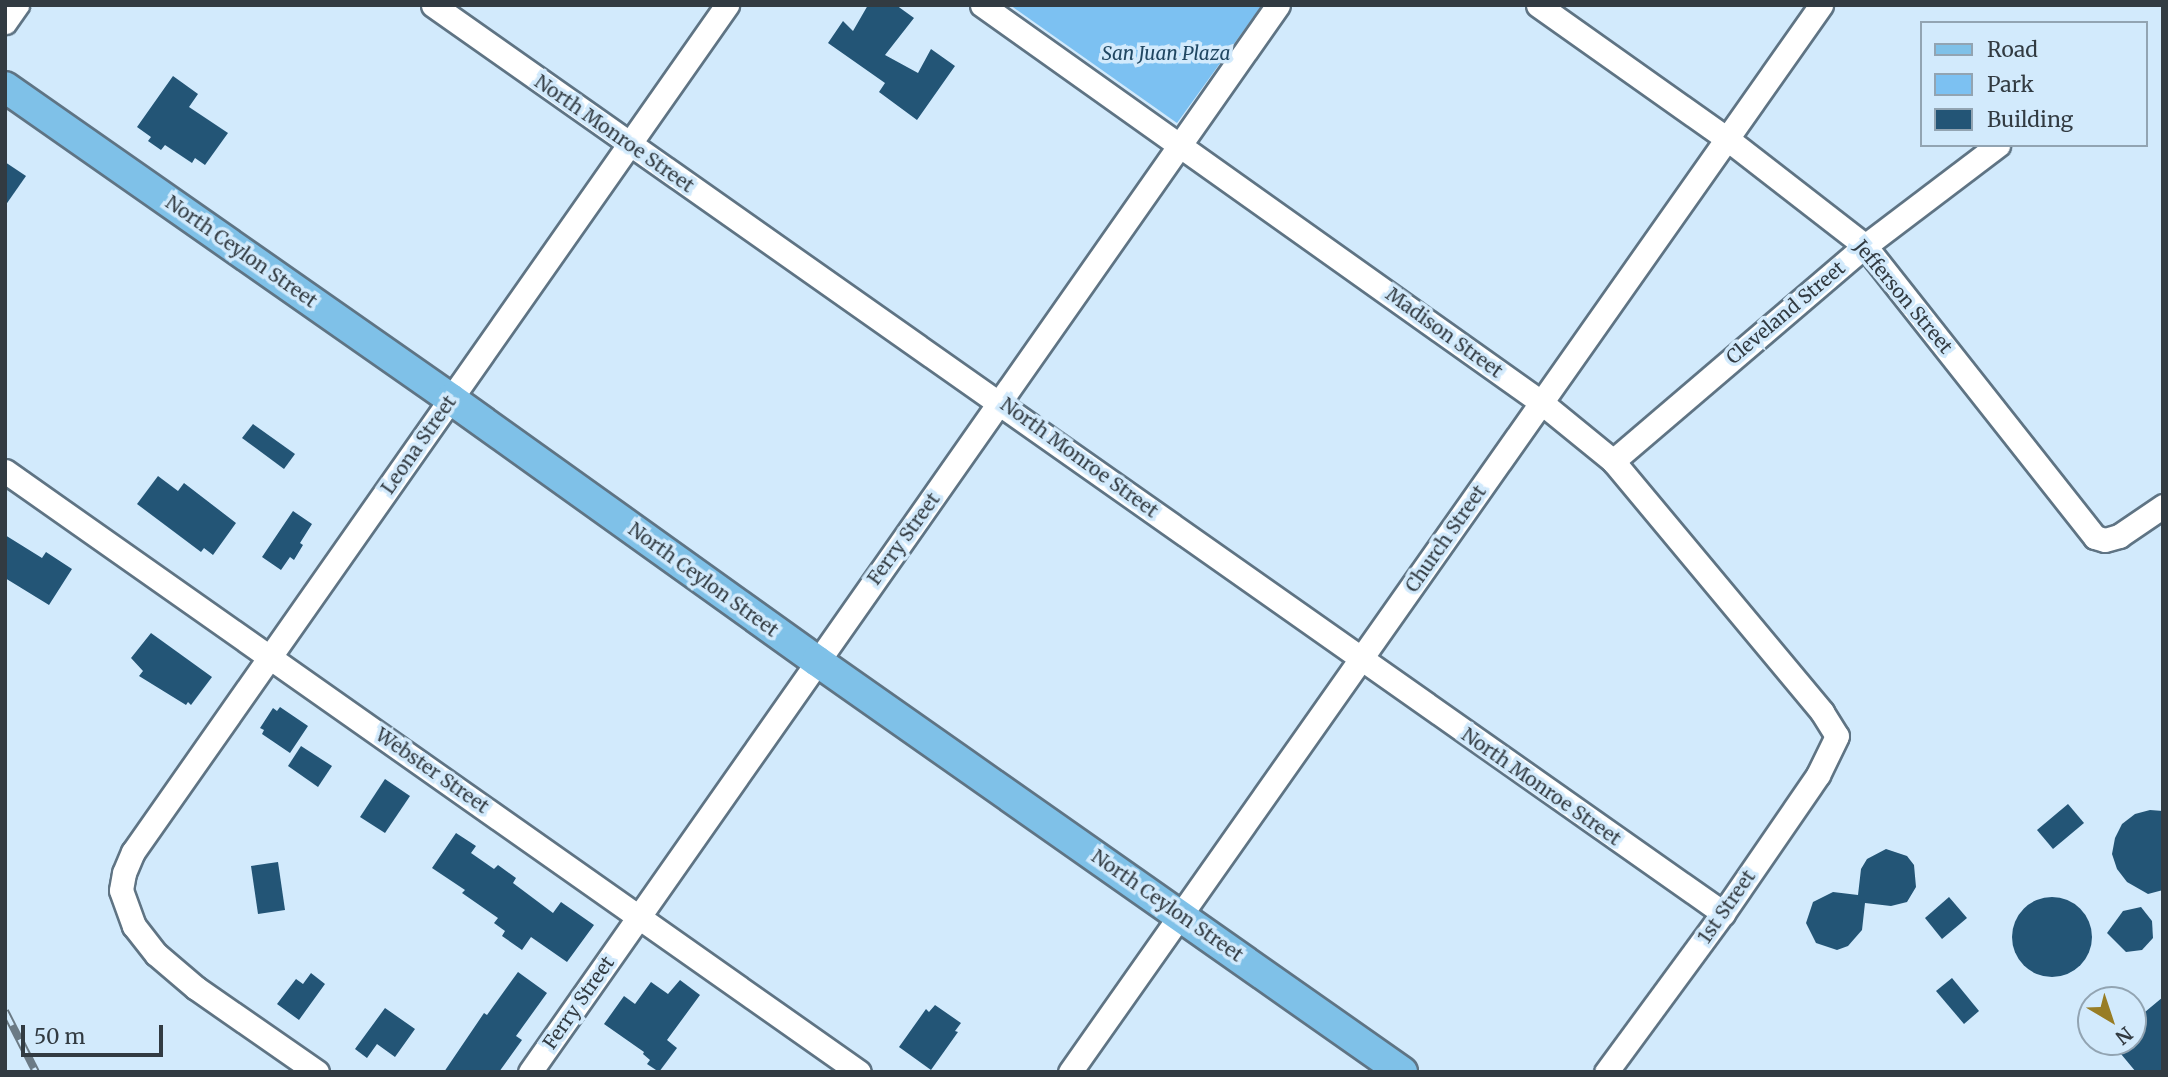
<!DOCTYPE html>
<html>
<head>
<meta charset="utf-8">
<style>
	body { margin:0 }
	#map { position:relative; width:2168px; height:1077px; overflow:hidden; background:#d2eafc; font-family:Merriweather,serif }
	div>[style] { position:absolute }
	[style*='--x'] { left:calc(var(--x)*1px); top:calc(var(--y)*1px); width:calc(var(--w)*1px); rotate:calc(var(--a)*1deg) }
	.green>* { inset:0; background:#7cc1f2 }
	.building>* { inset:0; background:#235576 }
	.round { border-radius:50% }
	.roads { filter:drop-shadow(2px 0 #5f7484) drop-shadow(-2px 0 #5f7484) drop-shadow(0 2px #5f7484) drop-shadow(0 -2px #5f7484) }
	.minor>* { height:23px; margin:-11.5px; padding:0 11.5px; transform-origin:11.5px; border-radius:11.5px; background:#fff }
	.major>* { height:30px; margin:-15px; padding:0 15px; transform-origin:15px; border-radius:15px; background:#7fc1e8 }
	.rail>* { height:8px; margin-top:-4px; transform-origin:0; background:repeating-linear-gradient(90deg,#d2eafc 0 16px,#6b7a85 0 32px); box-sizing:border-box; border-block:2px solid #6b7a85 }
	span { translate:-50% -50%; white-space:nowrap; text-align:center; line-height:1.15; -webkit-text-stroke:7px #d2eafc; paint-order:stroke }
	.park-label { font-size:19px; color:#204762; font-style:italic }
	.street-label { font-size:19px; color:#323b42 }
	.frame { position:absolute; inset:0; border:7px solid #323b42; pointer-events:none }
	.legend { position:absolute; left:1920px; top:21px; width:228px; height:126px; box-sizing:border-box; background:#d2eafc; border:2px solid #92a4b2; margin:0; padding:9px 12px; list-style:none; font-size:21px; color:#323b42 }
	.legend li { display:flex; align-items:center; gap:14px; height:35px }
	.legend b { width:35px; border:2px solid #92a4b2 }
	.north { position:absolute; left:2077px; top:986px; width:70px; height:70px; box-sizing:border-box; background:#d2eafc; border:2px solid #92a4b2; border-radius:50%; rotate:141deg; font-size:19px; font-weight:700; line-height:28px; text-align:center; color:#323b42 }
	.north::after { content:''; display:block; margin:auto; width:24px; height:32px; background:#987d25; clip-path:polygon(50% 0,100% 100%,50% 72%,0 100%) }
	.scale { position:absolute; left:21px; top:1025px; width:142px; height:32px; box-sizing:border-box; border:4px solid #323b42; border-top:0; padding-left:9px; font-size:21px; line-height:24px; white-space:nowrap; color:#323b42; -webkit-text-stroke:5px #d2eafc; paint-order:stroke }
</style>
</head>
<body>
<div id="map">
	<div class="green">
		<i style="clip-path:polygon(1010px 5px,1262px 5px,1177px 123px)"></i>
	</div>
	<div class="building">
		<i style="clip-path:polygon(868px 5px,896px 5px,914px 18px,885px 55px,918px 73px,931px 49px,955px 66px,917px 120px,879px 92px,885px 83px,828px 43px,843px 21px,853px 31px)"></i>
		<i style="clip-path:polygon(173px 76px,198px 94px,189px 107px,228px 133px,205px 165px,195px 158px,192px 163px,165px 145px,161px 150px,148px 141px,151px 137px,137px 127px)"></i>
		<i style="clip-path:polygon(5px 162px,26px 176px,5px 206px)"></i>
		<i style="clip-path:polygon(253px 424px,295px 454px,284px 469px,242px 438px)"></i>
		<i style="clip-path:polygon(158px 476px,178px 491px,184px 483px,236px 523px,213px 555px,204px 548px,201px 552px,137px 504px)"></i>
		<i style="clip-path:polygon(293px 511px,312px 524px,300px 543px,303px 545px,294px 560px,290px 557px,281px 570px,262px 557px)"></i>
		<i style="clip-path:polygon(5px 535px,42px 558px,46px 552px,72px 569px,49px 605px,5px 578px)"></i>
		<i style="clip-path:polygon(151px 633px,212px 677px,191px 705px,188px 702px,186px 705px,139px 676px,143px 671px,131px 658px)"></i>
		<i style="clip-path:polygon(280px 707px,308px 726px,290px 753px,262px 734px,264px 730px,260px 728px,273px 708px,277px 711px)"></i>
		<i style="clip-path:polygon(301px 746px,332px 766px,318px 787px,288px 766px)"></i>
		<i style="clip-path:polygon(385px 779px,410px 796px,385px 833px,360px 817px)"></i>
		<i style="clip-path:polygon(2068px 804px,2084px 823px,2053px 849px,2037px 830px)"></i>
		<i style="clip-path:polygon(2150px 810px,2163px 811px,2163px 890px,2148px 894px,2127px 882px,2117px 869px,2112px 854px,2115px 838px,2122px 824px,2135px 814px)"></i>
		<i style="clip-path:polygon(456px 833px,476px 846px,471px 853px,494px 869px,498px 865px,516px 878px,513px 883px,553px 913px,561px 902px,594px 925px,567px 962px,531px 937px,522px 950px,502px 936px,505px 931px,494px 923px,498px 918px,462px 893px,465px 890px,432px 868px)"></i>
		<i style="clip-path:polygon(1886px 849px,1907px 856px,1914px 865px,1916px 887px,1907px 902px,1891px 906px,1865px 903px,1862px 930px,1848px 946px,1837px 950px,1816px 943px,1806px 923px,1813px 902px,1833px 892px,1858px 895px,1861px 869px,1867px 859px)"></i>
		<i style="clip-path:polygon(278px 862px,285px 910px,258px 914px,251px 866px)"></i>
		<i class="round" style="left:2012px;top:897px;width:80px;height:80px"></i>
		<i style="clip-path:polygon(1949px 897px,1967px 918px,1942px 939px,1925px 918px)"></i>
		<i style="clip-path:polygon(2141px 907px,2152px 921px,2153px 938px,2142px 950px,2126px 952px,2107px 933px,2123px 911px)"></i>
		<i style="clip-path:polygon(518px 972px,547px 993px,516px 1036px,522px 1040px,499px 1072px,444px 1072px,484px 1013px,487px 1015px)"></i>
		<i style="clip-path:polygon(311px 973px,325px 984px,299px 1020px,277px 1004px,296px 979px,303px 984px)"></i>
		<i style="clip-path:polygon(1952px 978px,1979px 1011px,1964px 1024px,1936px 991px)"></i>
		<i style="clip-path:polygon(680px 980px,700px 995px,667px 1040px,677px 1048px,659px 1072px,647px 1064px,650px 1060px,643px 1054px,644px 1052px,604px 1024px,624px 996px,635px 1004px,651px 982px,668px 994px)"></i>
		<i style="clip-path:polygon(2163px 997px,2163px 1072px,2136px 1072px,2111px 1042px,2133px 1042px,2133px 1022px)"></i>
		<i style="clip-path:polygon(935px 1005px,961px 1023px,955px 1031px,958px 1032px,931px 1070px,899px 1047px,926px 1009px,929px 1012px)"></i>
		<i style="clip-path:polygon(385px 1008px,415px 1029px,395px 1057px,377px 1044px,367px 1058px,355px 1049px)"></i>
	</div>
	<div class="roads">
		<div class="minor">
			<i style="--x:433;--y:5;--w:1578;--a:35.14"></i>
			<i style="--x:982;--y:5;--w:687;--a:35.4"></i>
			<i style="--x:1542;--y:403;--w:92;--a:39.2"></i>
			<i style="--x:1613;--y:461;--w:327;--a:50.2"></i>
			<i style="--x:1822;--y:712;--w:28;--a:58"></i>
			<i style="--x:1837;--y:736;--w:43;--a:116"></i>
			<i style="--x:1818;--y:775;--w:168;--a:124.5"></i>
			<i style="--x:1723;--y:913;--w:197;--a:126.3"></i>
			<i style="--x:1538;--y:5;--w:230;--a:35.3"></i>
			<i style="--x:1726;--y:138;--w:176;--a:37.8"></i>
			<i style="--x:1865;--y:246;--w:371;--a:51.7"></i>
			<i style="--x:2095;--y:537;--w:10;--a:17"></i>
			<i style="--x:2105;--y:540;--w:15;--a:-16"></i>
			<i style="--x:2119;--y:536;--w:53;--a:-34.3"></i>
			<i style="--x:5;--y:22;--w:21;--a:-55"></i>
			<i style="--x:1613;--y:461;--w:331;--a:-40.5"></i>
			<i style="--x:1865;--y:246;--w:167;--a:-37.2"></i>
			<i style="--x:5;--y:471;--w:1044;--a:35.14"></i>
			<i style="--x:317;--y:1072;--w:147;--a:-145.2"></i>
			<i style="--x:196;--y:988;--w:52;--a:-139.6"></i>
			<i style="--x:156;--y:954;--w:36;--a:-128"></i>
			<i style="--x:134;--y:926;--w:38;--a:-110"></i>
			<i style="--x:121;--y:890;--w:17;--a:-80"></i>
			<i style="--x:124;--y:873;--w:23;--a:-67"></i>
			<i style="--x:133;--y:852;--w:1035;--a:-54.96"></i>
			<i style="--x:530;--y:1072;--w:1303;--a:-54.97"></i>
			<i style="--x:1070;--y:1072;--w:1305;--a:-54.86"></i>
		</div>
		<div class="major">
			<i style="--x:5;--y:87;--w:544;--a:34.97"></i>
			<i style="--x:451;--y:399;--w:450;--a:35.6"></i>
			<i style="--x:817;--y:661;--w:715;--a:35.09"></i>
		</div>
	</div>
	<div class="rail">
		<i style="--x:5;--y:1011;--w:68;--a:63.1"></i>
	</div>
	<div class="park-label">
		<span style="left:1166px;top:54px">San Juan Plaza</span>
	</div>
	<div class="street-label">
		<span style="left:614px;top:134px;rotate:35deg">North Monroe Street</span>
		<span style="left:241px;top:252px;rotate:35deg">North Ceylon Street</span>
		<span style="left:1903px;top:297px;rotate:50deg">Jefferson Street</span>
		<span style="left:1786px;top:313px;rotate:-40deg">Cleveland Street</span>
		<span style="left:1444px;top:333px;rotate:36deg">Madison Street</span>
		<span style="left:419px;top:445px;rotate:-55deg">Leona Street</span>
		<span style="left:1079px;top:458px;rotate:36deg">North Monroe Street</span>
		<span style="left:904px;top:539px;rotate:-54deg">Ferry Street</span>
		<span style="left:1446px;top:539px;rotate:-55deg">Church Street</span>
		<span style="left:703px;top:580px;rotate:36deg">North Ceylon Street</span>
		<span style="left:432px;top:771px;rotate:35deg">Webster Street</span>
		<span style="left:1541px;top:787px;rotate:35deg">North Monroe Street</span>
		<span style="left:1167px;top:906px;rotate:35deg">North Ceylon Street</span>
		<span style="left:1727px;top:907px;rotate:-55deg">1st Street</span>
		<span style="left:579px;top:1003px;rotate:-55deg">Ferry Street</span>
	</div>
	<div class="frame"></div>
	<ul class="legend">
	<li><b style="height:9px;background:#7fc1e8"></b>Road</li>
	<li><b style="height:19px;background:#7cc1f2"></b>Park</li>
	<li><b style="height:19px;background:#235576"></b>Building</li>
	</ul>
	<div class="north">N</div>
	<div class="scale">50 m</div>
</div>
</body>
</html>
